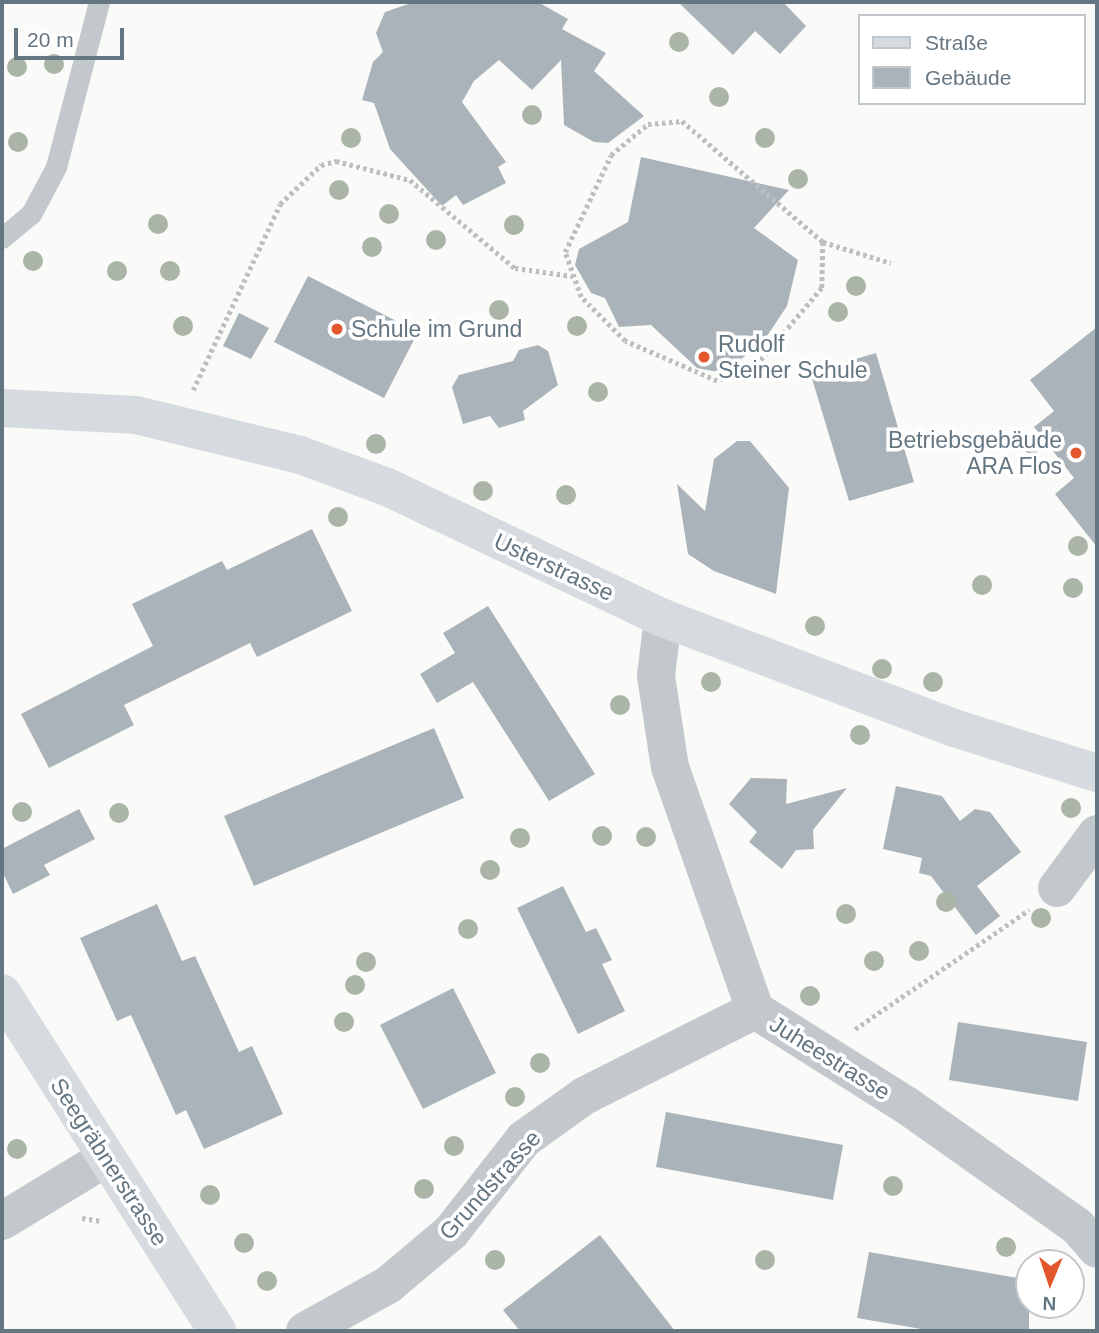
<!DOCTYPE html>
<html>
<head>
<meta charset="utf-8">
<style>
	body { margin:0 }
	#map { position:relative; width:1099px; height:1333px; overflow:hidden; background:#fafaf8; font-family:Helvetica,sans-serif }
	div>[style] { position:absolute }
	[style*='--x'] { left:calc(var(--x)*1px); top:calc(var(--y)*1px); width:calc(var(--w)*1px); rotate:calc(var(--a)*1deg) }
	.building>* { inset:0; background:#aab3b9 }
	.path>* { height:4.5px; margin-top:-2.25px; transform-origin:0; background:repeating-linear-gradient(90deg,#bbbfc2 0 3.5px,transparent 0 7px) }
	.lane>* { height:21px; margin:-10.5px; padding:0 10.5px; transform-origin:10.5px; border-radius:10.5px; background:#c3c8cc }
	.street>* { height:38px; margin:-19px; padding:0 19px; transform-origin:19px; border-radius:19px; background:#c3c8cc }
	.secondary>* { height:38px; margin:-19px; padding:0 19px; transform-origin:19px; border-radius:19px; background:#d6dbdf }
	.trees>* { width:20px; height:20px; margin:-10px; border-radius:50%; background:#aab4a7 }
	.dots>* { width:19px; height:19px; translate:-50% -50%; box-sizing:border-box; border:4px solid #fff; border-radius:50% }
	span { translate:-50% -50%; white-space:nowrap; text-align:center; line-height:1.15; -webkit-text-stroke:7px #fff; paint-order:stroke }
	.poi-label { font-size:23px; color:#657683 }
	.left { translate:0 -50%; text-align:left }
	.right { translate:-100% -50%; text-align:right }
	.street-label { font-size:23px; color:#657683 }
	.frame { position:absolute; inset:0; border:4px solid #657683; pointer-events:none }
	.legend { position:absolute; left:858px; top:14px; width:228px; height:91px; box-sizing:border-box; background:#fff; border:2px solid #c1c8cd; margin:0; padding:9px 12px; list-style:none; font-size:21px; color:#657683 }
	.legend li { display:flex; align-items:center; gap:14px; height:35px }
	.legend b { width:35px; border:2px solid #c1c8cd }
	.north { position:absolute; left:1015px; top:1249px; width:70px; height:70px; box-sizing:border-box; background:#fff; border:2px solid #c1c8cd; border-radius:50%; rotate:182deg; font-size:19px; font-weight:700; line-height:28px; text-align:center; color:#657683 }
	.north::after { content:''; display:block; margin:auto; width:24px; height:32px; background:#e4572e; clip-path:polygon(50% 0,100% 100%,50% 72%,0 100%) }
	.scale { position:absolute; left:14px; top:28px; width:110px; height:32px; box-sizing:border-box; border:4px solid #657683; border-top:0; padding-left:9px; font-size:21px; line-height:24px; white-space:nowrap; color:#657683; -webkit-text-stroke:5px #fff; paint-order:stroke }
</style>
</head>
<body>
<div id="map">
	<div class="building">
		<i style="clip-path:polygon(414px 2px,538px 2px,568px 19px,562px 29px,606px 53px,594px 71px,644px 116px,608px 143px,594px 142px,564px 125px,561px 60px,532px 90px,499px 60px,474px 81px,462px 102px,506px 162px,498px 167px,506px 183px,463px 205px,456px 195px,442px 206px,390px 149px,374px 103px,362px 100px,373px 62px,383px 52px,376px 33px,385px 12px)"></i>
		<i style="clip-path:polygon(678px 2px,783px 2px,806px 26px,780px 54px,755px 31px,733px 55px)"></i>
		<i style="clip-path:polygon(641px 157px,789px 190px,754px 228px,798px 260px,787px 306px,763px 342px,723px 373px,697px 368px,651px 325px,619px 327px,605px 298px,591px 293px,575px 265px,579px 249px,628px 222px)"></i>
		<i style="clip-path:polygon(308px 276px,418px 332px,384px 398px,274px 342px)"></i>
		<i style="clip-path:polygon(239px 313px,269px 328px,251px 359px,223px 346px)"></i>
		<i style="clip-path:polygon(1097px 327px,1097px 547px,1055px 494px,1074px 478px,1034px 427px,1054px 411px,1030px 380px)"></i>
		<i style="clip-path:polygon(538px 345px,548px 351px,558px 385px,523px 411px,525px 420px,499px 428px,490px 416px,463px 424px,452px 387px,459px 375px,513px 361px,519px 350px)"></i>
		<i style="clip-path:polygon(876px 353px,914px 482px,849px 501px,810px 372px)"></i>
		<i style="clip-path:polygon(737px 441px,750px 441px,789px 488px,776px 594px,714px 571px,688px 554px,677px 484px,705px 511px,714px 459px)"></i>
		<i style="clip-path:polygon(312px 529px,352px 611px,257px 657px,250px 643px,124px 705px,134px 725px,49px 768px,21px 714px,153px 646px,132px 604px,222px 561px,227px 570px)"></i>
		<i style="clip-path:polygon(488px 606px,595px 774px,549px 801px,473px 682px,437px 703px,420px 674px,455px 653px,443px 633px)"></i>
		<i style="clip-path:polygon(434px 728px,464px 798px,254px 886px,224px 816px)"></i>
		<i style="clip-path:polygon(751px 778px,787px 779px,786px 804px,847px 788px,813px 830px,814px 849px,796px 850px,782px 869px,749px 842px,757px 832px,729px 804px)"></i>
		<i style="clip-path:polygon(896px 786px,942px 796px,960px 821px,975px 809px,990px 812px,1021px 852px,977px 886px,1000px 916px,976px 935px,931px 876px,919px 873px,922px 858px,883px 849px)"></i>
		<i style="clip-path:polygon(79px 809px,95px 839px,44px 865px,50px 875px,13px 894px,2px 871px,2px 849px)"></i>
		<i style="clip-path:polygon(563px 886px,586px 932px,596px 928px,612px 960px,602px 964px,625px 1011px,578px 1034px,517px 908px)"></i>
		<i style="clip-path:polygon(157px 904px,182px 961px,195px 956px,239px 1052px,252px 1046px,283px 1114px,204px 1149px,186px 1110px,176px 1115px,131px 1015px,117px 1021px,80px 938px)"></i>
		<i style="clip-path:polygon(453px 988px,496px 1073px,423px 1109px,380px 1025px)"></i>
		<i style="clip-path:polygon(958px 1022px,1087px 1042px,1078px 1101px,949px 1080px)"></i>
		<i style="clip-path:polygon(666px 1112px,843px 1145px,833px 1200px,656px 1167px)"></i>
		<i style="clip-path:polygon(600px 1235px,675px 1331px,520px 1331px,503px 1310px)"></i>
		<i style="clip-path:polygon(869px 1252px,1029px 1280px,1029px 1331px,933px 1331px,857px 1318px)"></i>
	</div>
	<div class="path">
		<i style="--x:823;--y:242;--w:46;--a:91.2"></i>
		<i style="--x:822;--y:288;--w:102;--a:130.2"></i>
		<i style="--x:756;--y:366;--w:42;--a:159"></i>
		<i style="--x:717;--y:381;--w:100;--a:-156.5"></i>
		<i style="--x:625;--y:341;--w:62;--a:-135"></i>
		<i style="--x:581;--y:297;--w:48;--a:-109.6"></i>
		<i style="--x:565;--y:252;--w:107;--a:-64.6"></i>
		<i style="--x:611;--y:155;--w:48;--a:-40"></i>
		<i style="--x:648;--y:124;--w:34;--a:-5"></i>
		<i style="--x:682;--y:121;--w:186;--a:40.6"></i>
		<i style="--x:823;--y:242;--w:71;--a:17.2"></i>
		<i style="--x:193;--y:390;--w:205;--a:-64.9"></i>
		<i style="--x:280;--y:204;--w:57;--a:-43.6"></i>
		<i style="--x:321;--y:165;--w:16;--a:-15"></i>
		<i style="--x:336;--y:161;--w:76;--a:14.4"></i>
		<i style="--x:410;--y:180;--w:137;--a:40"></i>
		<i style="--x:515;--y:268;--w:58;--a:8"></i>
		<i style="--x:855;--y:1029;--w:211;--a:-34.4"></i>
		<i style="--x:82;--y:1218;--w:19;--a:9"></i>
	</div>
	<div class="lane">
		<i style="--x:2;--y:238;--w:38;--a:-40"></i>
		<i style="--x:31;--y:214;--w:53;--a:-62"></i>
		<i style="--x:56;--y:167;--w:171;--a:-75.4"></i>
	</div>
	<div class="street">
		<i style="--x:663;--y:618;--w:58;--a:96.9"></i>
		<i style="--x:656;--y:676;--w:92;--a:81.3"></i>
		<i style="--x:670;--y:767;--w:257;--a:70.7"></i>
		<i style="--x:755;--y:1010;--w:178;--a:32.2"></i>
		<i style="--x:906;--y:1105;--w:209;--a:35.3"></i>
		<i style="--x:1077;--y:1226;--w:30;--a:49"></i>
		<i style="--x:1057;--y:888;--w:67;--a:-53.5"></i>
		<i style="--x:2;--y:1221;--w:122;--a:-31.2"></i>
		<i style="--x:305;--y:1331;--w:95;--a:-29"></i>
		<i style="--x:388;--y:1285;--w:82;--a:-40.1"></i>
		<i style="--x:451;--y:1232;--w:118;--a:-51.9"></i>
		<i style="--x:524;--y:1139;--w:74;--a:-35.6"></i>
		<i style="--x:584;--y:1096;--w:191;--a:-26.7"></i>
	</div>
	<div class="secondary">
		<i style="--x:2;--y:408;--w:134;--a:3"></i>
		<i style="--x:136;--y:415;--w:169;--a:13.7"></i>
		<i style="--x:300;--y:455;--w:93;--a:20.2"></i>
		<i style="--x:387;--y:487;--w:306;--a:25.4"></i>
		<i style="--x:663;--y:618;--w:311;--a:20.7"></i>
		<i style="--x:954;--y:728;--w:150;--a:17.5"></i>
		<i style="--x:2;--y:993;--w:401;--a:57.5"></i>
	</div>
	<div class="trees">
		<i style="left:679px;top:42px"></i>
		<i style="left:54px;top:64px"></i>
		<i style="left:17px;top:67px"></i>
		<i style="left:719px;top:97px"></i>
		<i style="left:532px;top:115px"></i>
		<i style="left:351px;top:138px"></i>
		<i style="left:765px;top:138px"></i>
		<i style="left:18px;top:142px"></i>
		<i style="left:798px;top:179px"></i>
		<i style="left:339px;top:190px"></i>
		<i style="left:389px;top:214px"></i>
		<i style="left:158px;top:224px"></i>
		<i style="left:514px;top:225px"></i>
		<i style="left:436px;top:240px"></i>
		<i style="left:372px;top:247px"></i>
		<i style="left:33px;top:261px"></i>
		<i style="left:117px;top:271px"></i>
		<i style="left:170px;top:271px"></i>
		<i style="left:856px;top:286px"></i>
		<i style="left:499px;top:310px"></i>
		<i style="left:838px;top:312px"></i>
		<i style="left:183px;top:326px"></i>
		<i style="left:577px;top:326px"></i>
		<i style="left:598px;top:392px"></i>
		<i style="left:376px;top:444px"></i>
		<i style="left:1032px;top:444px"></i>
		<i style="left:483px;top:491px"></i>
		<i style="left:566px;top:495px"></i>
		<i style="left:338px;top:517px"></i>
		<i style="left:1078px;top:546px"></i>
		<i style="left:982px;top:585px"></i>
		<i style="left:1073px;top:588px"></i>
		<i style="left:815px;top:626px"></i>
		<i style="left:882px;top:669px"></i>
		<i style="left:711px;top:682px"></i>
		<i style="left:933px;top:682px"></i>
		<i style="left:620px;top:705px"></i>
		<i style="left:860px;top:735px"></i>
		<i style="left:1071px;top:808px"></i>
		<i style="left:22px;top:812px"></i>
		<i style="left:119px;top:813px"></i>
		<i style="left:602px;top:836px"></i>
		<i style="left:646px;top:837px"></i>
		<i style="left:520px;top:838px"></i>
		<i style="left:490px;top:870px"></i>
		<i style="left:946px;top:902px"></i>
		<i style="left:846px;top:914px"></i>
		<i style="left:1041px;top:918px"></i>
		<i style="left:468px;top:929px"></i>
		<i style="left:919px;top:951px"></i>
		<i style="left:874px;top:961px"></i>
		<i style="left:366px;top:962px"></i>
		<i style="left:355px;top:985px"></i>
		<i style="left:810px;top:996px"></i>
		<i style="left:344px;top:1022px"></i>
		<i style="left:540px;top:1063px"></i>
		<i style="left:515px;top:1097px"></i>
		<i style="left:454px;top:1146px"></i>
		<i style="left:17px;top:1149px"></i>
		<i style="left:893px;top:1186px"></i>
		<i style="left:424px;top:1189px"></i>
		<i style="left:210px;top:1195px"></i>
		<i style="left:244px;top:1243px"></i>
		<i style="left:1006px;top:1247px"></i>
		<i style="left:495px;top:1260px"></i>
		<i style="left:765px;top:1260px"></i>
		<i style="left:267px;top:1281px"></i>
	</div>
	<div class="dots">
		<i style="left:337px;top:329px;background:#e4572e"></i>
		<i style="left:704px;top:357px;background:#e4572e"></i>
		<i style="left:1076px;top:453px;background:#e4572e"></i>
	</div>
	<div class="poi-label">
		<span class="left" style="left:351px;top:329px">Schule im Grund</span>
		<span class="left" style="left:718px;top:357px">Rudolf<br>Steiner Schule</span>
		<span class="right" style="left:1062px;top:453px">Betriebsgebäude<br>ARA Flos</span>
	</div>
	<div class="street-label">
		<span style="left:554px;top:567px;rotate:25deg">Usterstrasse</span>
		<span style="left:830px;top:1058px;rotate:32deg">Juheestrasse</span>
		<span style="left:109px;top:1162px;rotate:57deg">Seegräbnerstrasse</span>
		<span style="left:490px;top:1185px;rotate:-48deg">Grundstrasse</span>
	</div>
	<div class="frame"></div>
	<ul class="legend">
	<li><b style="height:9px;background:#d6dbdf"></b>Straße</li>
	<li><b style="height:19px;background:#aab3b9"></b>Gebäude</li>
	</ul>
	<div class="north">N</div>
	<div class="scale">20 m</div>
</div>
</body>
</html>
